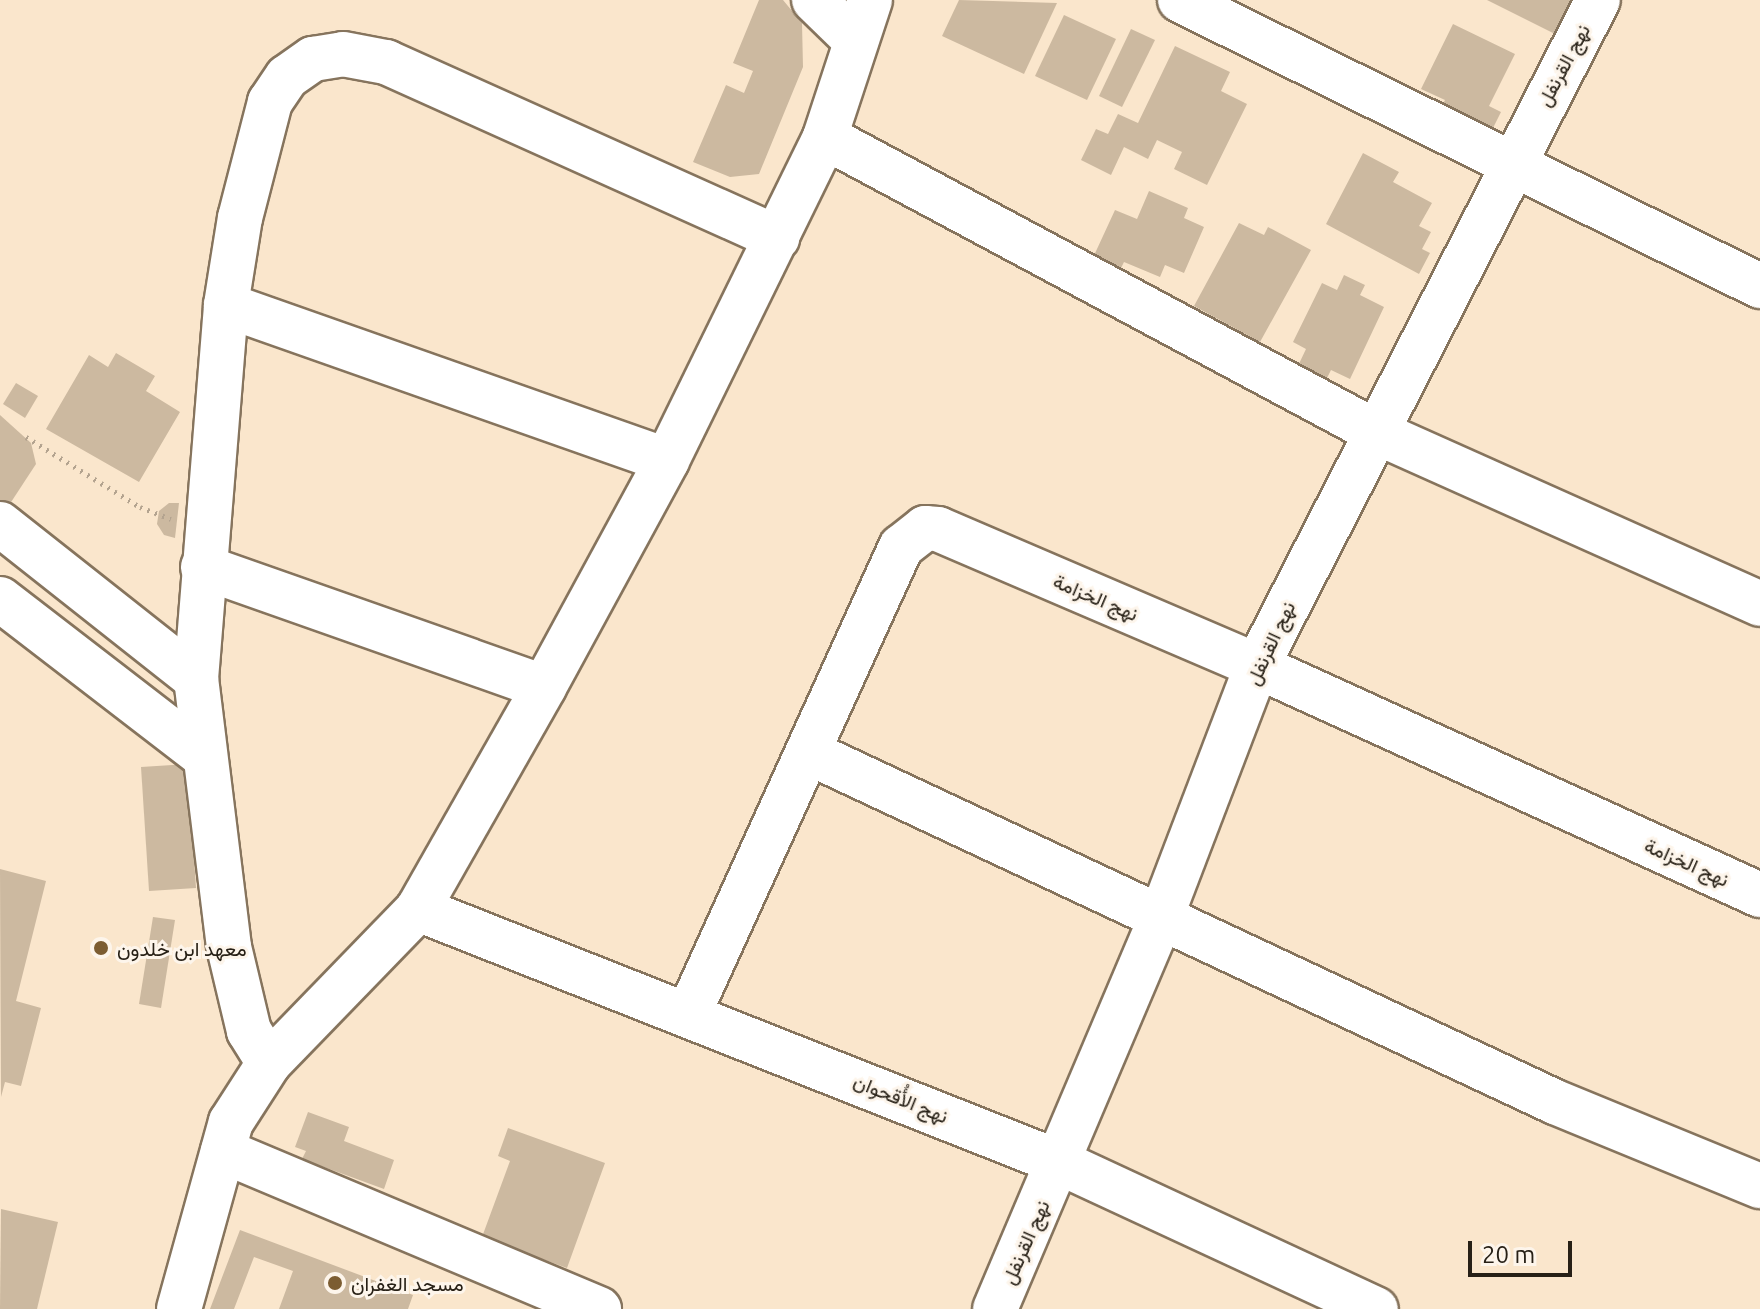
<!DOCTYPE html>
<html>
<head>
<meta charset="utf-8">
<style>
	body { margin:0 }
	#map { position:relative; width:1760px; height:1309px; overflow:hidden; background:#fae6cc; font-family:Ubuntu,Vazirmatn,sans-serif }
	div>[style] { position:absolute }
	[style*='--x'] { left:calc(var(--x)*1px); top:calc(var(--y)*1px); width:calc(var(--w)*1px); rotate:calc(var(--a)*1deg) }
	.building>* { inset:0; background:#ccb9a0 }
	.path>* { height:5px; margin-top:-2.5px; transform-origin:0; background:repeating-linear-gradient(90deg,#b3a38f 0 2px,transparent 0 8px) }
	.roads { filter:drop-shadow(2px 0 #86745d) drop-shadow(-2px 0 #86745d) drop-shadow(0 2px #86745d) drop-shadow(0 -2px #86745d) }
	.minor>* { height:44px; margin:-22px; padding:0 22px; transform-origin:22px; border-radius:22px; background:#fff }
	.dots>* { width:22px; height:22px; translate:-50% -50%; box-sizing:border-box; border:4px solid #fdf5eb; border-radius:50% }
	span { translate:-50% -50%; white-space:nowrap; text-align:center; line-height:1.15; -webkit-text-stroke:6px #fdf5eb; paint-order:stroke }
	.street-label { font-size:20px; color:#272016 }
	.poi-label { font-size:20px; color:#272016 }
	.left { translate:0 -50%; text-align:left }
	.scale { position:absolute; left:1468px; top:1241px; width:104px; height:36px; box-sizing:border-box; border:4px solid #272016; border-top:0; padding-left:10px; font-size:24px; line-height:28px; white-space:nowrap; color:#272016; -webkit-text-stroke:6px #fdf5eb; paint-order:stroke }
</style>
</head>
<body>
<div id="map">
	<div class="building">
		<i style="clip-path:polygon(759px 0,783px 0,802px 23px,803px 67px,759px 174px,730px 177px,693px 162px,726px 85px,744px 93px,753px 71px,733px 63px)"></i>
		<i style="clip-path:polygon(959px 0,1057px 3px,1024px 74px,942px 36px)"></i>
		<i style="clip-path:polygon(1487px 0,1573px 0,1555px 34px)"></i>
		<i style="clip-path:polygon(1064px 15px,1116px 39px,1087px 100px,1035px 76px)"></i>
		<i style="clip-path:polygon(1453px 24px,1515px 54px,1489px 106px,1501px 112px,1484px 146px,1434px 121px,1445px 100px,1421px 89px)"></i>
		<i style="clip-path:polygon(1131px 29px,1155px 40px,1122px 107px,1099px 96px)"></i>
		<i style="clip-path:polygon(1175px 46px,1230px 72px,1221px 91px,1247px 104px,1207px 185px,1174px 169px,1182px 152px,1157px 140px,1148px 159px,1124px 147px,1111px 175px,1081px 160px,1096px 129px,1108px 134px,1118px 114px,1138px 123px)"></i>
		<i style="clip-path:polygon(1363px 153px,1399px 172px,1393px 182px,1432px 203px,1419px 226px,1431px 232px,1422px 249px,1430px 253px,1419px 274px,1326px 224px)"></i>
		<i style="clip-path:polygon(1149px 191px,1188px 208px,1184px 218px,1204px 227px,1184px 273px,1165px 265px,1160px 277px,1124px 262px,1118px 274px,1091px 262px,1115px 210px,1137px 219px)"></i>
		<i style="clip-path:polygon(1239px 223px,1264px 235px,1268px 227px,1311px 250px,1260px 342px,1194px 306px)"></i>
		<i style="clip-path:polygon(1344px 275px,1365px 285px,1360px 295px,1384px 307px,1350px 379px,1331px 370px,1325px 382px,1297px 368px,1306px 349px,1293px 342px,1322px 283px,1337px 290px)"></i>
		<i style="clip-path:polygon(116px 353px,155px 376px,146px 391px,180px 412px,139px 482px,46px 429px,89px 355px,108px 367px)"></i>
		<i style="clip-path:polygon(16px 383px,38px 396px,25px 418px,3px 404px)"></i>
		<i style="clip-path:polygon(0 415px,31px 443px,36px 464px,0 519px)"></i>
		<i style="clip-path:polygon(169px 503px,179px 503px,175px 538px,164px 535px,157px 524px,159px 511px)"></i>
		<i style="clip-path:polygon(188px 764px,196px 888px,149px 891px,141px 767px)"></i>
		<i style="clip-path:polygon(0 869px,46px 881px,16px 1001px,41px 1008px,21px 1086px,5px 1082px,1px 1097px)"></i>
		<i style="clip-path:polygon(153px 917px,175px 920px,161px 1008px,139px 1004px)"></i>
		<i style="clip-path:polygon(308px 1112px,349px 1127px,344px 1141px,394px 1160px,384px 1189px,302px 1159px,306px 1151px,295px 1147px)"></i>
		<i style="clip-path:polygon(508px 1128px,605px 1163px,567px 1268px,482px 1237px,510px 1161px,498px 1156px)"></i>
		<i style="clip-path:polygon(1px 1209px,58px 1222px,37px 1309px,0 1309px)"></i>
		<i style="clip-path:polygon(240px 1230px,413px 1295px,408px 1309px,279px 1309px,293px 1271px,254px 1257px,234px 1309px,210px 1309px)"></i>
	</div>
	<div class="path">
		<i style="--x:26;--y:437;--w:134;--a:31.6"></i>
		<i style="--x:140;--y:507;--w:33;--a:21"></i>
	</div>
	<div class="roads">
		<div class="minor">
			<i style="--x:814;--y:0;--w:54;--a:44.3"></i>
			<i style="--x:1180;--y:0;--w:647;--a:26.25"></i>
			<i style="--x:825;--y:137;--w:625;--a:28.16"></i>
			<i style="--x:1376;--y:432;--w:421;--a:24.1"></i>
			<i style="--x:226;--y:305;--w:467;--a:19.4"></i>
			<i style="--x:0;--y:524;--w:250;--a:38.3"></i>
			<i style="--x:203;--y:567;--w:361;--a:19.4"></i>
			<i style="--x:0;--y:599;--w:257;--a:37.6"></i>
			<i style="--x:810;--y:753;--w:823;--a:25.1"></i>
			<i style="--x:1555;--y:1102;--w:222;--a:22.3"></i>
			<i style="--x:418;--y:909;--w:691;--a:21.56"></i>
			<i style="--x:1061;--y:1163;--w:347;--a:24.9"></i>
			<i style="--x:689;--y:1013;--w:512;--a:-65.54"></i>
			<i style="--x:901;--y:547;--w:31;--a:-38"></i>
			<i style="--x:925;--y:528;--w:13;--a:4"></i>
			<i style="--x:938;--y:529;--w:347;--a:23.2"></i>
			<i style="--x:1257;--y:666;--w:553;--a:24.48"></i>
			<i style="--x:269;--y:1063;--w:38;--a:-122"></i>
			<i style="--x:249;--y:1031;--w:86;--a:-103.4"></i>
			<i style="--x:229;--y:947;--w:270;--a:-97"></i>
			<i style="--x:196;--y:679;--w:375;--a:-85.4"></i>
			<i style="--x:226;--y:305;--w:88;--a:-80.9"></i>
			<i style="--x:240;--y:218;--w:120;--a:-75.5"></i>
			<i style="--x:270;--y:102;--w:30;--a:-56"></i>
			<i style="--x:287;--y:77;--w:32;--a:-35"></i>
			<i style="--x:313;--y:59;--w:30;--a:-9"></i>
			<i style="--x:343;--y:54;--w:44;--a:10.5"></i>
			<i style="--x:386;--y:62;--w:429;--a:24.2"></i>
			<i style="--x:223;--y:1151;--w:408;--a:22.8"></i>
			<i style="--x:179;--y:1309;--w:194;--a:-74.5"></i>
			<i style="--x:231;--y:1122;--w:70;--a:-57.2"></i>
			<i style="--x:269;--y:1063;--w:214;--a:-45.9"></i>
			<i style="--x:418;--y:909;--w:255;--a:-60.4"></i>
			<i style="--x:544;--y:687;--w:258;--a:-61.5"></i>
			<i style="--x:667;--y:460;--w:360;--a:-63.9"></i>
			<i style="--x:825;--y:137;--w:144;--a:-71.8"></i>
			<i style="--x:995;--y:1309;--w:426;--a:-67"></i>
			<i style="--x:1161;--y:917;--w:269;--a:-69.1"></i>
			<i style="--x:1257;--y:666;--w:748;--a:-62.89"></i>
		</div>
	</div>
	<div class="dots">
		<i style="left:101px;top:948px;background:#7c5d32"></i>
		<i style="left:335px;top:1283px;background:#7c5d32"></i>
	</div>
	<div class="street-label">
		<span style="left:1563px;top:65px;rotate:-62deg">نهج القرنفل</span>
		<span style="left:1096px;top:597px;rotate:23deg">نهج الخزامة</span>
		<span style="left:1270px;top:643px;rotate:-65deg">نهج القرنفل</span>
		<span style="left:1687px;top:862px;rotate:24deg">نهج الخزامة</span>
		<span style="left:901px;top:1098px;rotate:22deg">نهج الأُقحوان</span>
		<span style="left:1025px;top:1242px;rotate:-66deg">نهج القرنفل</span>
	</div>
	<div class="poi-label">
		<span class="left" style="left:117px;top:948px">معهد ابن خلدون</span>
		<span class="left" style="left:351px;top:1283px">مسجد الغفران</span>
	</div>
	<div class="scale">20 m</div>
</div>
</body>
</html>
